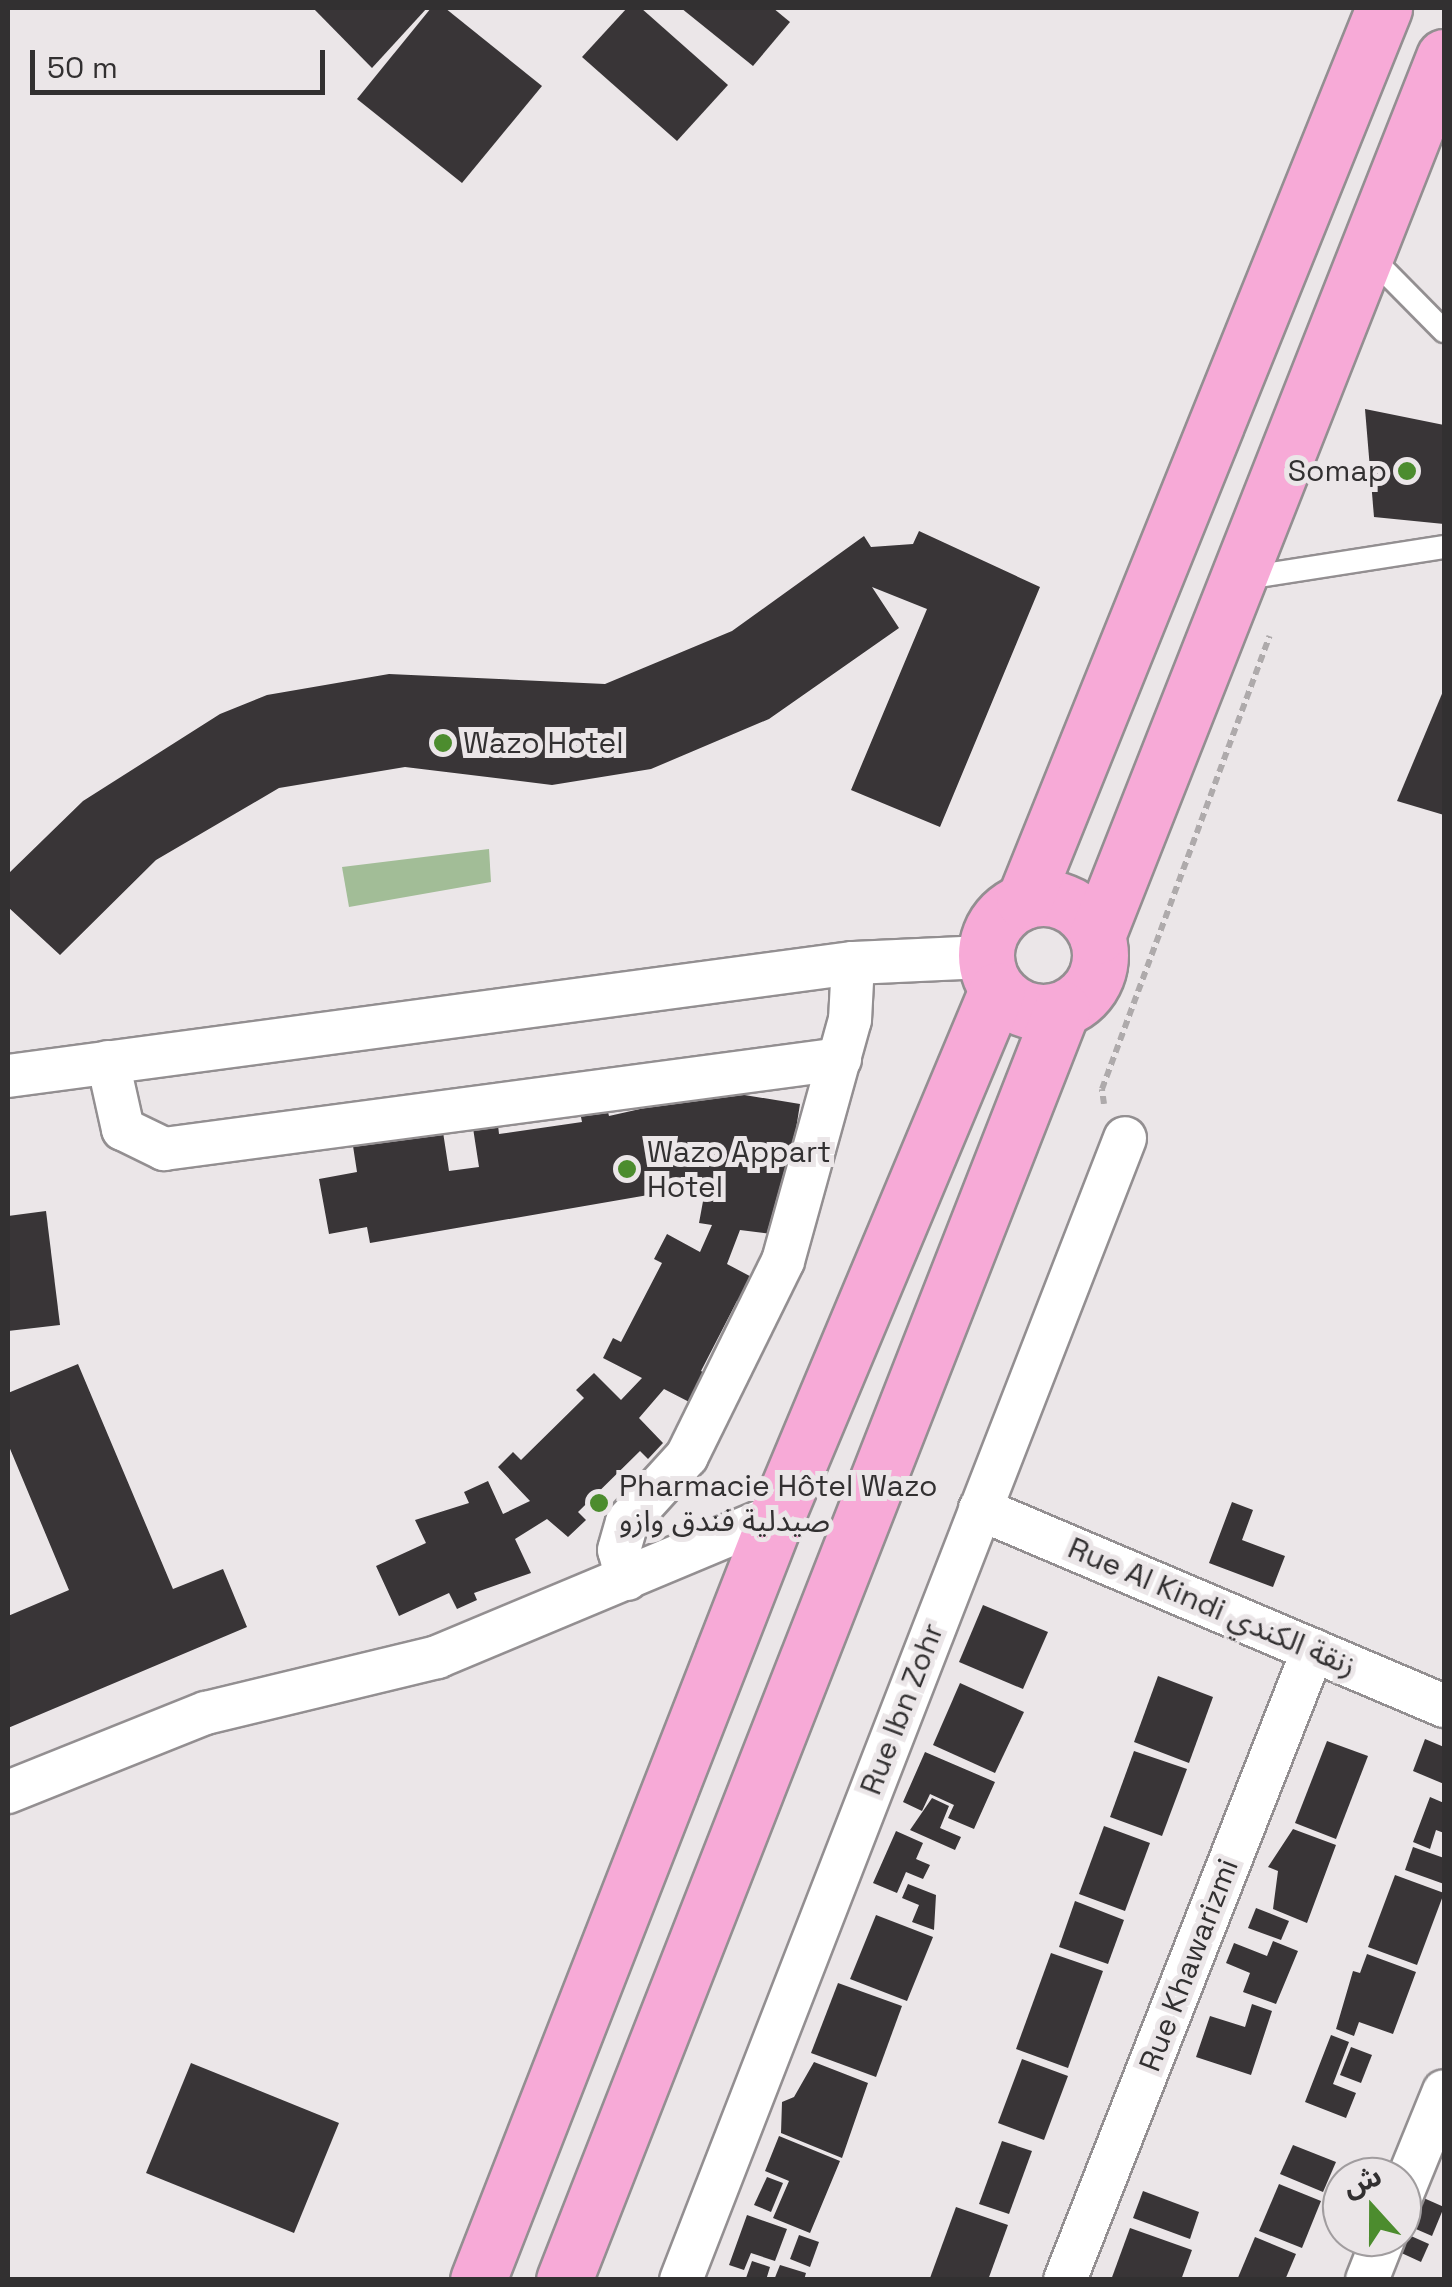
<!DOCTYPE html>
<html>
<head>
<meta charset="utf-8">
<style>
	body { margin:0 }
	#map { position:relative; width:1452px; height:2287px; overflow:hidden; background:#ebe6e8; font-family:"Space Grotesk","Noto Sans Arabic",sans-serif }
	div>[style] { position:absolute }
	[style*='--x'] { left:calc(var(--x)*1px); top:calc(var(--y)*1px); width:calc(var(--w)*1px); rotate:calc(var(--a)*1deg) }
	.water>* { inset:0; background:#a2bd97 }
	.building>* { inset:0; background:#393537 }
	.path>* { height:6px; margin-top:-3px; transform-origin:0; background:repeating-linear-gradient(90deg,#aeaaab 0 8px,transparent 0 13px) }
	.roads { filter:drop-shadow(2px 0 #938f91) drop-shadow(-2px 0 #938f91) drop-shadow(0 2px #938f91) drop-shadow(0 -2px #938f91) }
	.service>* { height:22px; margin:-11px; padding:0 11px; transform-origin:11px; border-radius:11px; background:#fff }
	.minor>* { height:42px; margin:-21px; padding:0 21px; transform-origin:21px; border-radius:21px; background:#fff }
	.primary>* { height:55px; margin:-27.5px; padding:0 27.5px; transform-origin:27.5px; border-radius:27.5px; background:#f7aad7 }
	.primary>.ring { margin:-27.5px; padding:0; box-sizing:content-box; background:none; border:55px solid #f7aad7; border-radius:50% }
	.dots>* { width:28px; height:28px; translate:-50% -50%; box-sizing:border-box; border:5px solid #ebe6e8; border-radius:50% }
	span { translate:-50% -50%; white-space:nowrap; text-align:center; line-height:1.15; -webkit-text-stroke:10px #ebe6e8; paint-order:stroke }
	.poi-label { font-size:30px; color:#323031 }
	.right { translate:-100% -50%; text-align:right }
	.left { translate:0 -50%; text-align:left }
	.street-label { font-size:30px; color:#323031 }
	.frame { position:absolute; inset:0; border:10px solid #323031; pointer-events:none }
	.north { position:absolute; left:1322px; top:2157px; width:100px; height:100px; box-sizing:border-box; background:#ebe6e8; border:2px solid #a19d9f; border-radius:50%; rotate:339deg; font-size:28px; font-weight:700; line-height:40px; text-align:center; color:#323031 }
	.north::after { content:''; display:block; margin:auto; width:35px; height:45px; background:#4c8c2e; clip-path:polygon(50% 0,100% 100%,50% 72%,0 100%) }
	.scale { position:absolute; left:30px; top:50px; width:295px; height:45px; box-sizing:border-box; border:5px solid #323031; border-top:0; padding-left:12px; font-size:30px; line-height:35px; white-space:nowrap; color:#323031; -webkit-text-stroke:8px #ebe6e8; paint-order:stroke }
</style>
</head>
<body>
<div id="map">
	<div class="water">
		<i style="clip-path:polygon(489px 849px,491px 882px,349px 907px,342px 867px)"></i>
	</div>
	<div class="building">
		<i style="clip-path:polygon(313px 8px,427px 8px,372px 68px)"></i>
		<i style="clip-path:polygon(431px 8px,445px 8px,542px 86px,462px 183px,357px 99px)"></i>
		<i style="clip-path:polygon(627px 8px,641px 8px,728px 85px,677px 141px,582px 57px)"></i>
		<i style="clip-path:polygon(681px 8px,773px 8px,790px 22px,753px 66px)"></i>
		<i style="clip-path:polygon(1365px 409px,1444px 425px,1444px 524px,1374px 517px)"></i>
		<i style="clip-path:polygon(919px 531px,1040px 587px,940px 827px,851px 790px,927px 609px,872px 587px,899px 628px,769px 719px,651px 769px,552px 785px,405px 767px,279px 788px,156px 860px,60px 955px,8px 907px,8px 874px,83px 801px,220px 714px,267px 695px,389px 674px,605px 684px,732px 631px,864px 536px,871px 547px,913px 544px)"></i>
		<i style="clip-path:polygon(1444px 689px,1444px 815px,1397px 801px)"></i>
		<i style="clip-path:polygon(720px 1091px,800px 1104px,779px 1235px,740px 1230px,727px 1264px,761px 1282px,748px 1307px,737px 1301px,701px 1371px,712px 1377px,697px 1406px,664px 1389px,639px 1418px,663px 1443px,648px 1459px,640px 1451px,578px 1512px,586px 1520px,568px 1537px,547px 1519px,515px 1539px,531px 1573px,474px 1593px,477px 1600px,457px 1609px,449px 1593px,399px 1616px,376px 1566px,426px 1543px,415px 1520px,469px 1503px,464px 1492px,488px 1481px,503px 1514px,530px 1501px,498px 1467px,513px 1452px,521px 1460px,584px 1398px,576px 1390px,594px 1373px,621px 1400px,642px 1378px,603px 1358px,613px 1338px,621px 1342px,662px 1263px,654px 1259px,667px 1234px,700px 1252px,712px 1225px,699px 1223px,706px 1185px,370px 1243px,367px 1227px,329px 1234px,319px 1179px,357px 1172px,353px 1146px,443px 1132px,449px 1171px,479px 1167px,473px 1128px,498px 1125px,499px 1134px,582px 1122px,580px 1112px,607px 1108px,609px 1116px)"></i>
		<i style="clip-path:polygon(46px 1211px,60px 1325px,8px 1331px,8px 1216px)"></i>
		<i style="clip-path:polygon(78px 1364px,173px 1589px,223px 1569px,247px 1627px,8px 1728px,8px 1616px,69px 1590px,8px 1444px,8px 1393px)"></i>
		<i style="clip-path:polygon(1232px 1502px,1253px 1510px,1242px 1540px,1285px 1556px,1273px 1587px,1209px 1563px)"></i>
		<i style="clip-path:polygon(983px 1605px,1048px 1632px,1023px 1689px,959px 1662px)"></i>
		<i style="clip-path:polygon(1158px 1676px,1213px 1697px,1189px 1763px,1134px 1742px)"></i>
		<i style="clip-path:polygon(960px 1683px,1024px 1712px,995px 1773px,933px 1745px)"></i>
		<i style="clip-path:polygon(1425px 1739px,1444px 1747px,1444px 1784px,1413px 1771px)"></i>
		<i style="clip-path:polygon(1327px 1741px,1368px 1756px,1336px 1839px,1295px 1823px)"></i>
		<i style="clip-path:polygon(1134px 1751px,1187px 1769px,1162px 1836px,1110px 1817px)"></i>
		<i style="clip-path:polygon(925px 1752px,995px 1782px,974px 1829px,948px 1818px,954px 1805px,930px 1794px,922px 1811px,903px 1802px)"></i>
		<i style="clip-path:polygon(1430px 1797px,1444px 1803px,1444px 1833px,1436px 1830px,1430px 1849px,1413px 1842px)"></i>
		<i style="clip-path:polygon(932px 1798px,949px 1806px,940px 1828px,961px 1837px,955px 1850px,910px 1830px)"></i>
		<i style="clip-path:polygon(1104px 1826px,1150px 1843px,1125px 1911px,1079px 1894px)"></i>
		<i style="clip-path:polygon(1293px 1829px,1336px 1845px,1307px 1923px,1273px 1909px,1278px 1871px,1268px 1867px)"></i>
		<i style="clip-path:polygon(896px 1831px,923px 1843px,916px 1859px,930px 1865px,923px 1879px,906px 1872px,897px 1893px,873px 1883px)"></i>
		<i style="clip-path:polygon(1413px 1847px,1444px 1858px,1444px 1884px,1405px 1870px)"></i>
		<i style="clip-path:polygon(1395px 1875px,1444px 1893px,1417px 1965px,1368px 1947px)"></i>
		<i style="clip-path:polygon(908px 1884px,936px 1895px,934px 1930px,912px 1922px,919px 1905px,902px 1898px)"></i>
		<i style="clip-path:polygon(1075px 1901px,1124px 1920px,1108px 1964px,1059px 1947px)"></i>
		<i style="clip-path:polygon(1256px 1908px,1289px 1921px,1281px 1940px,1248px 1928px)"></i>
		<i style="clip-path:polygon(876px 1915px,933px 1937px,907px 2001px,850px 1979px)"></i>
		<i style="clip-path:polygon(1273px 1941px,1298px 1951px,1276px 2004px,1243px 1992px,1250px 1973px,1226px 1963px,1234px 1943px,1267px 1956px)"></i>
		<i style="clip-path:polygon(1051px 1953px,1103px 1971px,1068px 2068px,1016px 2049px)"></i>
		<i style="clip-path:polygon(1367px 1954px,1416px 1972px,1393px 2034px,1359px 2022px,1354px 2036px,1336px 2029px,1353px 1971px,1360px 1973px)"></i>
		<i style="clip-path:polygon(838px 1983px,902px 2006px,876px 2077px,811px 2053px)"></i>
		<i style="clip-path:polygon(1252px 2004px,1272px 2011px,1251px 2075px,1196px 2057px,1210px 2016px,1245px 2027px)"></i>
		<i style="clip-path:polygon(1331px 2035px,1349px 2042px,1333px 2084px,1356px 2093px,1346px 2118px,1305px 2102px)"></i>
		<i style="clip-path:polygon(1351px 2047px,1372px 2055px,1361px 2083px,1340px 2075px)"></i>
		<i style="clip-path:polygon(1022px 2059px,1068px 2076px,1044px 2140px,998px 2123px)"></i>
		<i style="clip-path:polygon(814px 2062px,868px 2083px,842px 2158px,781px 2133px,782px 2102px,794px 2097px)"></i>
		<i style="clip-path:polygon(191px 2063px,339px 2123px,294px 2233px,146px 2173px)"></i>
		<i style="clip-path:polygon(779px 2136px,840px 2161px,810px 2233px,773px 2218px,789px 2181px,765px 2171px)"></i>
		<i style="clip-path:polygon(1002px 2141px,1032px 2151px,1009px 2214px,979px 2204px)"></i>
		<i style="clip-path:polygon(1293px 2145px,1336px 2162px,1323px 2192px,1280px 2174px)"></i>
		<i style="clip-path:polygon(767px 2177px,783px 2183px,771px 2212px,754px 2205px)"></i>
		<i style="clip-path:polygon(1279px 2184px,1321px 2201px,1302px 2248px,1259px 2231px)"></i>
		<i style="clip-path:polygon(1143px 2191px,1199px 2212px,1190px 2239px,1133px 2218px)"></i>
		<i style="clip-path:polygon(1410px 2192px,1444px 2207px,1432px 2236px,1402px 2223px)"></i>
		<i style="clip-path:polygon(956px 2207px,1008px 2225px,988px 2280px,930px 2278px)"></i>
		<i style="clip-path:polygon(747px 2215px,787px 2229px,775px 2261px,751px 2253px,744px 2270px,729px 2265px)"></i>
		<i style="clip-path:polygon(1130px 2228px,1192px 2250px,1181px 2280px,1111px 2280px)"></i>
		<i style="clip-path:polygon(1402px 2232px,1429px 2244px,1421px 2262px,1384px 2245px)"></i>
		<i style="clip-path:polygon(799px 2235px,819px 2242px,810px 2267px,790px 2259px)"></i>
		<i style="clip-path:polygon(1255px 2237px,1296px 2254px,1285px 2280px,1237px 2280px)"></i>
		<i style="clip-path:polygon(752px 2261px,770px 2267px,766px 2280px,734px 2280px,746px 2278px)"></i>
		<i style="clip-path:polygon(780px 2265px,806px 2273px,804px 2280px,774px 2280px)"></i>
	</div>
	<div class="path">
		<i style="--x:1104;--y:1104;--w:15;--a:-98"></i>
		<i style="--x:1102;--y:1089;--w:483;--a:-69.7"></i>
	</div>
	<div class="roads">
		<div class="service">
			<i style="--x:1366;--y:252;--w:111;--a:45.4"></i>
			<i style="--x:1240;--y:579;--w:206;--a:-8.9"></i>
		</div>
		<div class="minor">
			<i style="--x:108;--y:1062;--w:69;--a:77.4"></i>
			<i style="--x:123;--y:1129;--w:46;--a:26"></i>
			<i style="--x:164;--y:1149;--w:682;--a:-7.58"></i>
			<i style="--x:8;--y:1076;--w:853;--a:-7.62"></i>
			<i style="--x:853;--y:963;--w:132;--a:-2.6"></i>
			<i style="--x:980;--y:1509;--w:504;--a:23"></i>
			<i style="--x:627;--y:1579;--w:30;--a:-105"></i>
			<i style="--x:619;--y:1550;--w:29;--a:-74"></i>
			<i style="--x:627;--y:1522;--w:89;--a:-47.7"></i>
			<i style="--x:687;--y:1456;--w:217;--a:-63.8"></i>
			<i style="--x:783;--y:1261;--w:250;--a:-74.5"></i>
			<i style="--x:850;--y:1020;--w:57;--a:-87"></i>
			<i style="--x:8;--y:1792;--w:213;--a:-21.8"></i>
			<i style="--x:206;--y:1713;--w:238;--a:-13.6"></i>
			<i style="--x:437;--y:1657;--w:368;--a:-22.7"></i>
			<i style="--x:1402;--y:2194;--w:111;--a:-67.8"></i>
			<i style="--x:681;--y:2280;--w:1225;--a:-68.75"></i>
			<i style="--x:1065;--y:2280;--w:677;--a:-68.51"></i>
			<i style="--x:1367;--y:2280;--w:46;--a:-68.4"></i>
		</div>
		<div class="primary">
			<i class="ring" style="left:986px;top:898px;width:59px;height:59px"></i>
			<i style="--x:1024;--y:901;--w:963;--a:-68.04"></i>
			<i style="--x:1097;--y:936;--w:945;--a:-68.46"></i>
			<i style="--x:478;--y:2280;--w:821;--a:-68.65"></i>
			<i style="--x:777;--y:1515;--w:569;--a:-67.26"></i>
			<i style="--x:564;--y:2280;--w:1365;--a:-68.6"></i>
		</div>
	</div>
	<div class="dots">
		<i style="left:1407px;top:471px;background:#4c8c2e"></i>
		<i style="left:443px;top:743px;background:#4c8c2e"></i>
		<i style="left:627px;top:1169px;background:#4c8c2e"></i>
		<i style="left:599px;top:1503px;background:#4c8c2e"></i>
	</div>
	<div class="poi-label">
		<span class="right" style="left:1387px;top:471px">Somap</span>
		<span class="left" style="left:463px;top:743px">Wazo Hotel</span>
		<span class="left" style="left:647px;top:1169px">Wazo Appart<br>Hotel</span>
		<span class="left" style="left:619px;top:1503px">Pharmacie Hôtel Wazo<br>صيدلية فندق وازو</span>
	</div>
	<div class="street-label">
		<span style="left:1212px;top:1607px;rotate:23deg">Rue Al Kindi زنقة الكندي</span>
		<span style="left:902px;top:1709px;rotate:-69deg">Rue Ibn Zohr</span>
		<span style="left:1189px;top:1965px;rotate:-69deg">Rue Khawarizmi</span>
	</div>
	<div class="frame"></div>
	<div class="north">ش</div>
	<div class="scale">50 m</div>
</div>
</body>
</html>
